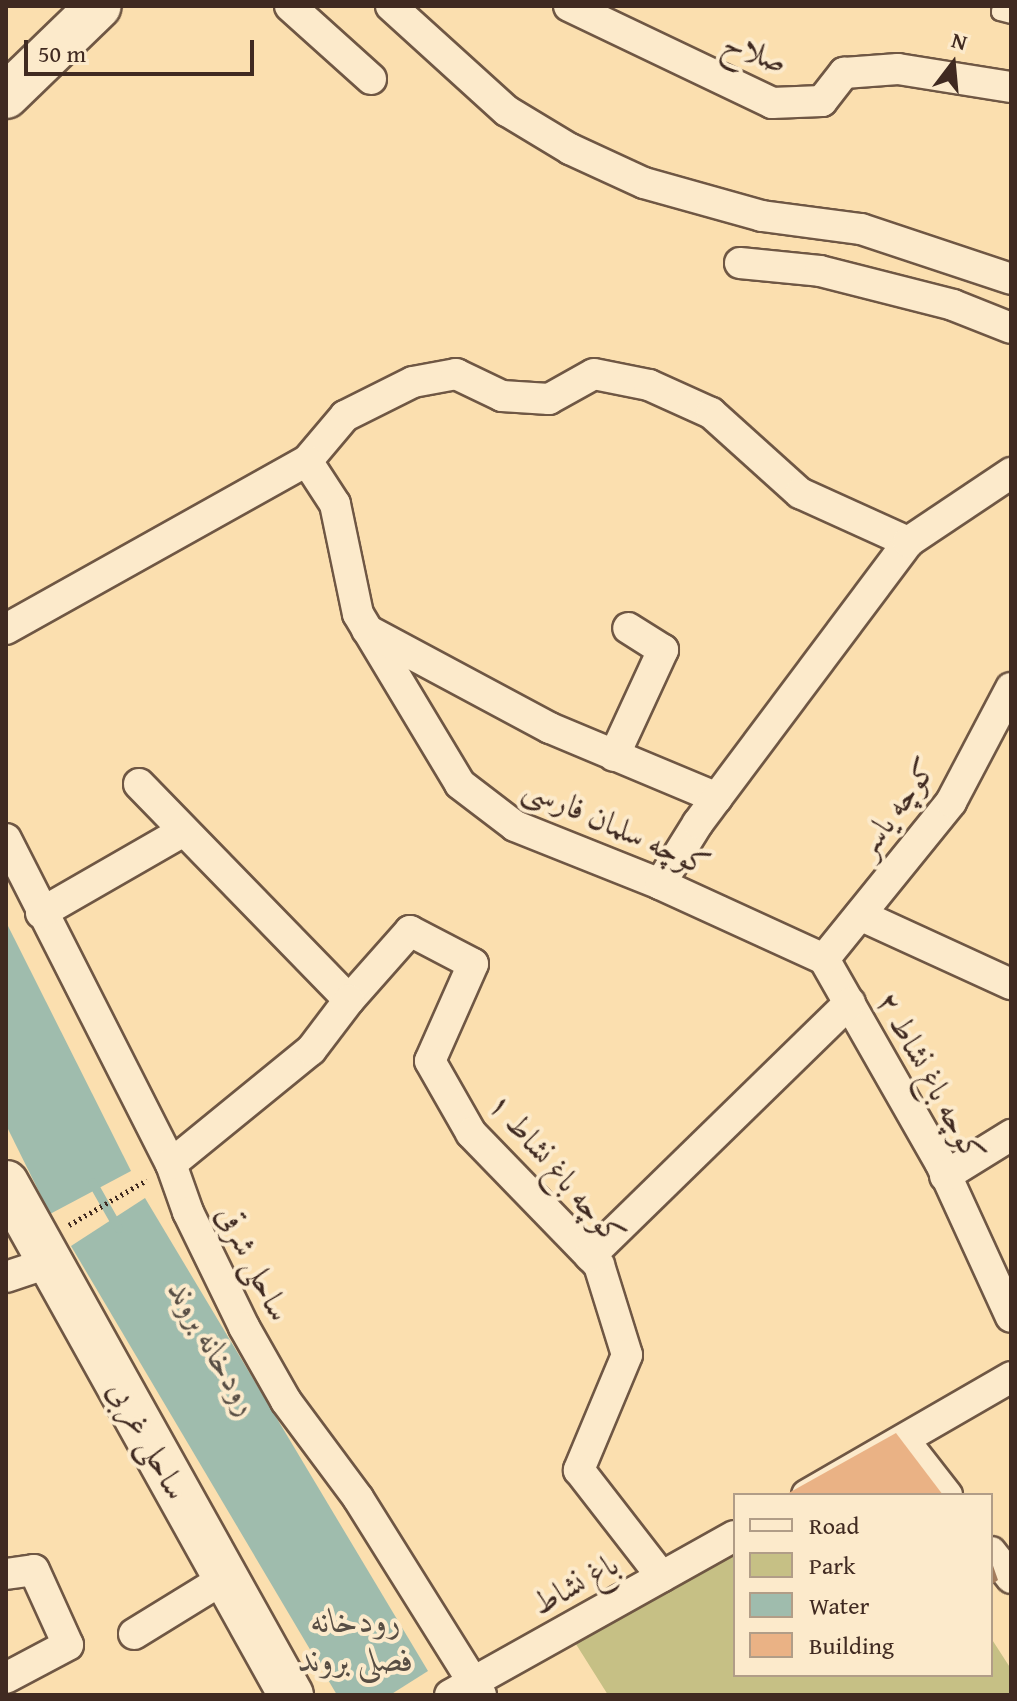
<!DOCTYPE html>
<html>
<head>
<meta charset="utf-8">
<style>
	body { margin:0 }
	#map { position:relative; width:1017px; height:1701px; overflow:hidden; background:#fbdfaf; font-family:"Gentium Book Plus",Amiri,serif }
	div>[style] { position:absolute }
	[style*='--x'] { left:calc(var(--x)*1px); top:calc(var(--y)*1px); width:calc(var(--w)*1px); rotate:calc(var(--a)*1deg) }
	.green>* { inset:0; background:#c6c085 }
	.water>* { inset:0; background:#9fbcad }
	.stream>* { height:9px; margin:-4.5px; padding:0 4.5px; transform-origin:4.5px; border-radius:4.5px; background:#9fbcad }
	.path>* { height:5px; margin-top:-2.5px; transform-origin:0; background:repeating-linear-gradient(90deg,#402a21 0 2px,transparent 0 6px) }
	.roads { filter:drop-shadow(2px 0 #6f5744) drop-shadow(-2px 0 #6f5744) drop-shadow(0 2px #6f5744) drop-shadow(0 -2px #6f5744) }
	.service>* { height:16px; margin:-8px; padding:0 8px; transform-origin:8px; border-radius:8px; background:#fceacb }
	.minor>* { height:30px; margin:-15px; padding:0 15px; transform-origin:15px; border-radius:15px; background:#fceacb }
	.secondary>* { height:44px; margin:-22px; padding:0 22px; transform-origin:22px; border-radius:22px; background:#fceacb }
	.shaded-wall>* { inset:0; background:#a47d5d }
	.building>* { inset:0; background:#eab285 }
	span { translate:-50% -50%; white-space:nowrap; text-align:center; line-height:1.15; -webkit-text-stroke:8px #fceacb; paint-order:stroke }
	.street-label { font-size:32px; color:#402a21 }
	.water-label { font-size:34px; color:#584e44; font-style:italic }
	.frame { position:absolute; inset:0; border:8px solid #402a21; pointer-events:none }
	.legend { position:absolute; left:733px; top:1493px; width:260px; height:184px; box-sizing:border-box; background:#fceacb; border:2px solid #b19d87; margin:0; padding:10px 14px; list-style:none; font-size:24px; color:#402a21 }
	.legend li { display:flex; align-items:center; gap:16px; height:40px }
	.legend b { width:40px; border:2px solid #b19d87 }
	.north { position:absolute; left:913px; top:24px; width:80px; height:80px; -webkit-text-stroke:6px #fceacb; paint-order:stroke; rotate:16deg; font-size:22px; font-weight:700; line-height:32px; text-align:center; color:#402a21 }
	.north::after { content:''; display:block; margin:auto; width:28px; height:36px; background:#402a21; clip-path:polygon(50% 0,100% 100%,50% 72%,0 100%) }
	.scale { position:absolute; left:24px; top:40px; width:230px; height:36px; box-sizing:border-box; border:4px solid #402a21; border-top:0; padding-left:10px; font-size:24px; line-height:28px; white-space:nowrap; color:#402a21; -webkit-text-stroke:6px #fceacb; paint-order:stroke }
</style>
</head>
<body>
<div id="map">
	<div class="green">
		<i style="clip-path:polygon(735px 1549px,735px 1675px,991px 1675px,991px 1638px,1011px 1669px,1011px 1695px,608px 1695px,574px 1641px)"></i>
	</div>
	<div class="water">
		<i style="clip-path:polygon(6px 922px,131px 1171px,50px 1214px,6px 1125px)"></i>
		<i style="clip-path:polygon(145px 1198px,428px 1671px,390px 1695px,337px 1695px,71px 1246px)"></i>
	</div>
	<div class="stream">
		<i style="--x:92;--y:1182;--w:53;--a:60.5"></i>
	</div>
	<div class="path">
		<i style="--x:69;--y:1225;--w:90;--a:-30"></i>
	</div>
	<div class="roads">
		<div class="service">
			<i style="--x:1001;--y:6;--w:6;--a:99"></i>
			<i style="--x:1000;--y:12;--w:11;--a:15"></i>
		</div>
		<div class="minor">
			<i style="--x:290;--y:6;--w:109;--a:42"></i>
			<i style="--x:391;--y:6;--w:156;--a:42.2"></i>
			<i style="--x:507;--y:111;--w:74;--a:31.1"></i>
			<i style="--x:570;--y:149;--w:81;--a:24.7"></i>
			<i style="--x:644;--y:183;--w:123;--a:15.6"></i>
			<i style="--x:762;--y:216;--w:100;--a:7.5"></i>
			<i style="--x:861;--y:229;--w:158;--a:18.4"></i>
			<i style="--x:569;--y:6;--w:225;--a:25.5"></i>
			<i style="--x:772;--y:103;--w:50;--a:-2.3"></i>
			<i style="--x:822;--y:101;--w:36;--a:-52"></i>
			<i style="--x:844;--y:73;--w:54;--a:-4.2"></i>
			<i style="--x:898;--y:69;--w:114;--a:9.1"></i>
			<i style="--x:740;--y:263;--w:80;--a:5.7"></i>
			<i style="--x:820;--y:271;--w:137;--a:14.3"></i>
			<i style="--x:953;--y:305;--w:62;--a:21.6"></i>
			<i style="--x:307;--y:461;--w:59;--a:-49.8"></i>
			<i style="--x:345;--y:416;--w:76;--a:-26.6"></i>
			<i style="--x:413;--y:382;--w:44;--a:-10.5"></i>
			<i style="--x:456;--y:374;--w:51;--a:25.6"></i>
			<i style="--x:502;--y:396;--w:47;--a:3.7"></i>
			<i style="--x:549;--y:399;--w:51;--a:-29.1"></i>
			<i style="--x:594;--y:374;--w:56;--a:11.3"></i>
			<i style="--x:649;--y:385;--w:68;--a:24.3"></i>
			<i style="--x:711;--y:413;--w:120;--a:42"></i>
			<i style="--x:800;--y:493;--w:119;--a:24.4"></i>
			<i style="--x:6;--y:629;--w:345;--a:-29.2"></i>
			<i style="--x:307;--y:461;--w:51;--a:56.9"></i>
			<i style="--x:335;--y:504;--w:112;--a:78.2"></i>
			<i style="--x:358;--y:614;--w:198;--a:59"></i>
			<i style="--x:460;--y:784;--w:69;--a:37.4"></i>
			<i style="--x:515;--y:826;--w:156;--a:21.8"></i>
			<i style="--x:660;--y:884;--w:180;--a:24.6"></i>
			<i style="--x:367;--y:630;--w:208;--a:28.2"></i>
			<i style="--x:550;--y:728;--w:181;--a:22.7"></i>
			<i style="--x:614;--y:756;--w:117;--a:-65.2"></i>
			<i style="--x:663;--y:650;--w:41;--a:-147.8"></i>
			<i style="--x:139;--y:784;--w:301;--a:45.8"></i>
			<i style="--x:349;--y:1000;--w:92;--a:-48.5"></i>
			<i style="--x:410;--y:931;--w:71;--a:27.6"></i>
			<i style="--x:473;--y:964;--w:106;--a:113.9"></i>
			<i style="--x:430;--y:1061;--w:83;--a:60.3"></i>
			<i style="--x:471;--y:1133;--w:184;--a:45.9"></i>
			<i style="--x:599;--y:1265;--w:94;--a:72.7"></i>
			<i style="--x:627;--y:1355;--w:125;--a:112.7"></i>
			<i style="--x:579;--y:1470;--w:135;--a:52.2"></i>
			<i style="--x:6;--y:839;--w:364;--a:63.1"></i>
			<i style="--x:171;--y:1164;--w:51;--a:70.5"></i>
			<i style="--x:188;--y:1212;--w:128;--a:64"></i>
			<i style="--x:244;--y:1327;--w:85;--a:60.4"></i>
			<i style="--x:286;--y:1401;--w:121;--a:53.4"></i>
			<i style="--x:358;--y:1498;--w:232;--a:58"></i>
			<i style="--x:660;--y:884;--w:72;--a:-58.1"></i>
			<i style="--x:698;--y:823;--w:351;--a:-53.2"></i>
			<i style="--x:908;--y:542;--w:124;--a:-33.8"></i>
			<i style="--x:41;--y:913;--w:163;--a:-29.9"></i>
			<i style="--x:860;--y:915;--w:166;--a:24.6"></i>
			<i style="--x:824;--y:959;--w:234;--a:60.3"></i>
			<i style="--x:940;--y:1162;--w:170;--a:65.4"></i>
			<i style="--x:824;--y:959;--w:202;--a:-51"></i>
			<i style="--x:951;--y:802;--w:129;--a:-62.2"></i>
			<i style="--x:171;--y:1164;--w:181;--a:-39.2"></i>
			<i style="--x:311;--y:1050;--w:63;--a:-52.8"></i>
			<i style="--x:945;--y:1176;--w:78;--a:-31.8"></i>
			<i style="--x:590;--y:1256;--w:363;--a:-44.3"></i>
			<i style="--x:6;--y:1277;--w:44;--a:-18.4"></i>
			<i style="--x:904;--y:1440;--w:70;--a:52"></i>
			<i style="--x:807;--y:1495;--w:236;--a:-30"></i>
			<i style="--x:991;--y:1552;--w:33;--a:52"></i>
			<i style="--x:6;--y:1574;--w:28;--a:-8"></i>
			<i style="--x:34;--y:1570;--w:82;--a:65.6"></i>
			<i style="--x:68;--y:1645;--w:70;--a:152"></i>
			<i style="--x:134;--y:1634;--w:107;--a:-31.6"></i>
			<i style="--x:450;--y:1695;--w:326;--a:-29.2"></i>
		</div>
		<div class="secondary">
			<i style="--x:6;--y:96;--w:129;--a:-44.1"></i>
			<i style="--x:6;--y:1183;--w:586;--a:60.9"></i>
		</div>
	</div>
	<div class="shaded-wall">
		<i style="clip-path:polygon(991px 1560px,998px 1580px,991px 1585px)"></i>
	</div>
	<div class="building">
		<i style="clip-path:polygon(896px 1433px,943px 1495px,785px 1495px)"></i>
	</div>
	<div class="street-label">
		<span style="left:755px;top:52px;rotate:20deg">صلاح</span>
		<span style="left:896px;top:807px;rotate:-54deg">کوچه یاسر</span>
		<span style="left:617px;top:826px;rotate:24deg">کوچه سلمان فارسی</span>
		<span style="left:931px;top:1077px;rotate:61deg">کوچه باغ نشاط ۲</span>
		<span style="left:557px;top:1169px;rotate:49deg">کوچه باغ نشاط ۱</span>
		<span style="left:254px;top:1263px;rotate:63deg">ساحلی شرقی</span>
		<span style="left:148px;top:1440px;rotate:61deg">ساحلی غربی</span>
		<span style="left:575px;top:1584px;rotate:-29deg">باغ نشاط</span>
	</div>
	<div class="water-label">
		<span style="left:215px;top:1347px;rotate:60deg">رودخانه بروند</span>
		<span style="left:356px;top:1639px">رودخانه<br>فصلی بروند</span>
	</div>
	<div class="frame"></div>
	<ul class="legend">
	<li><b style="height:10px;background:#fceacb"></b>Road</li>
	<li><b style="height:22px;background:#c6c085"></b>Park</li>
	<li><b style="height:22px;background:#9fbcad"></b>Water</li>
	<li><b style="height:22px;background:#eab285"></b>Building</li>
	</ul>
	<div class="north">N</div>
	<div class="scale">50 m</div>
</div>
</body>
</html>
